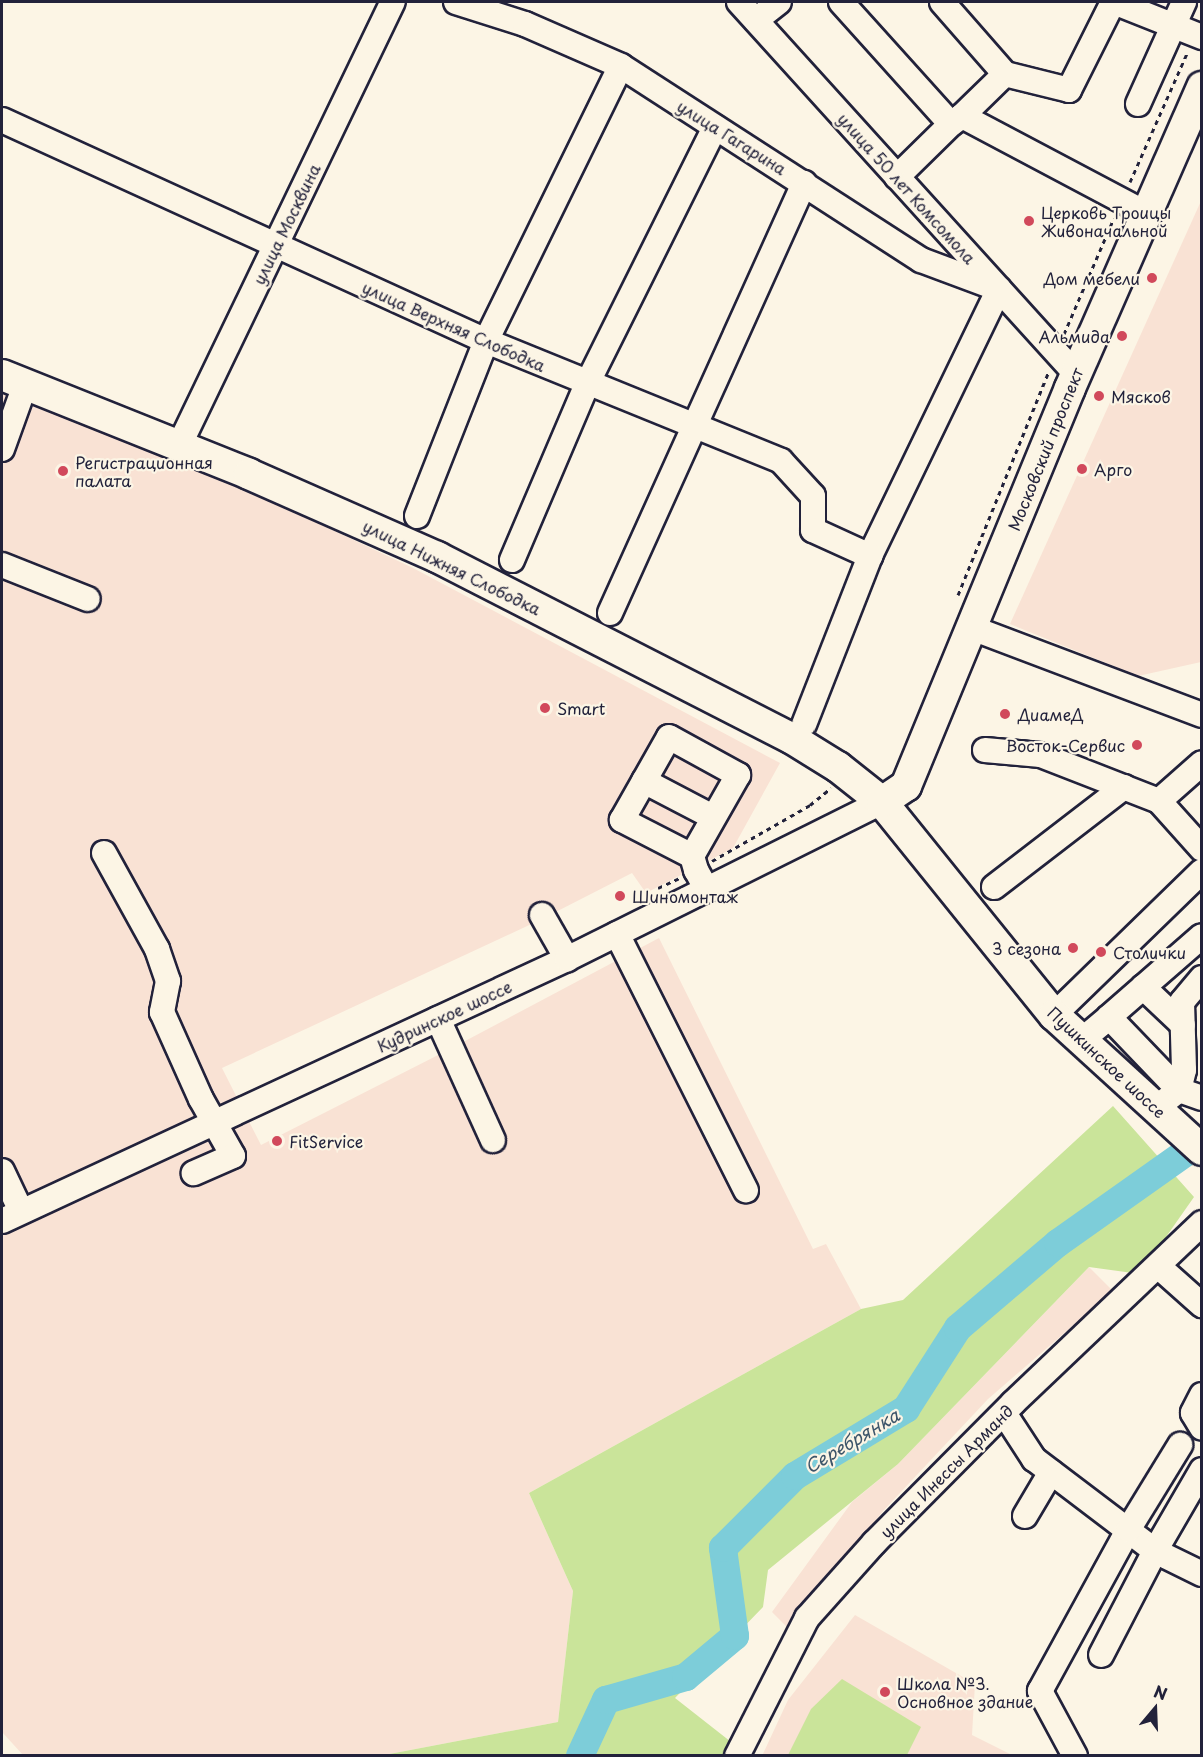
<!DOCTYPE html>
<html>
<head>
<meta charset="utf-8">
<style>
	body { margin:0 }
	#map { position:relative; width:1203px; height:1757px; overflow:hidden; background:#fcf5e5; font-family:"Playpen Sans",sans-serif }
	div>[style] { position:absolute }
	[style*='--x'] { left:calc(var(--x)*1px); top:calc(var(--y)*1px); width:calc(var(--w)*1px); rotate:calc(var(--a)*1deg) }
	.built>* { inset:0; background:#f9e2d4 }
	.green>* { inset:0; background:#cae49a }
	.river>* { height:28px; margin:-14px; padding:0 14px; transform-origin:14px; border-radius:14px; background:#7dcdd9 }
	.path>* { height:3px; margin-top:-1.5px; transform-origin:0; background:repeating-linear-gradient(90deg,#22223b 0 4.5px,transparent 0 9px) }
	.roads { filter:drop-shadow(2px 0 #22223b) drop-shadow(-2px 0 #22223b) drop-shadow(0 2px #22223b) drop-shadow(0 -2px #22223b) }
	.minor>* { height:24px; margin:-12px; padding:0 12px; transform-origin:12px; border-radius:12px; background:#fcf5e5 }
	.major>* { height:30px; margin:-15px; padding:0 15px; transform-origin:15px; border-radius:15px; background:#fcf5e5 }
	.dots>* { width:16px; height:16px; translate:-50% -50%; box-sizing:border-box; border:3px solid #fcf5e5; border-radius:50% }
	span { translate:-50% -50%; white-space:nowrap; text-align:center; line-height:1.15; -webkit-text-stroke:4.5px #fcf5e5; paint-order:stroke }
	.street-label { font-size:16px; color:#22223b }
	.poi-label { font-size:16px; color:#22223b }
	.left { translate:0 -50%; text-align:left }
	.right { translate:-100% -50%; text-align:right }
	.water-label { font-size:18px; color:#3d556a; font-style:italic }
	.frame { position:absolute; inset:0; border:3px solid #22223b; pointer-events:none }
	.north { position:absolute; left:1125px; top:1679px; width:60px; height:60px; -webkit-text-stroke:4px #fcf5e5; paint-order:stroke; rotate:19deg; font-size:16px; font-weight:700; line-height:24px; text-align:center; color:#22223b }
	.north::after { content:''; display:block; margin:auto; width:21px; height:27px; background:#22223b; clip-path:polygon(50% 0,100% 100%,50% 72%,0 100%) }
</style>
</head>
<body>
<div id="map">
	<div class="built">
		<i style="clip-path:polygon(1201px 201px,1201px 662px,1138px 676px,1010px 624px)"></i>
		<i style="clip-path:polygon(2px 391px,214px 474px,413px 568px,780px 763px,733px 848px,646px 893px,632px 873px,540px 920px,222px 1068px,261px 1145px,450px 1049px,659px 938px,813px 1249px,826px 1244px,861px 1309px,529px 1493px,573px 1591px,558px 1722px,379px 1756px,23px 1755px,2px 1732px)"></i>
		<i style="clip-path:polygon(1089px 1267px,1113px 1291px,988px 1399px,884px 1510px,787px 1627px,772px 1612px,852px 1502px,898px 1464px)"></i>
		<i style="clip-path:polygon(855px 1615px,975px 1684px,972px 1735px,1012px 1755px,762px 1756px,788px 1700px)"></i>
	</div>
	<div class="green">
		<i style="clip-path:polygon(1113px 1106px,1194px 1197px,1140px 1274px,1089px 1267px,898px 1464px,768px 1570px,763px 1607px,675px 1698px,740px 1749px,737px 1755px,379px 1756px,558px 1722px,573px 1591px,529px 1493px,861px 1309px,903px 1300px)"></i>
		<i style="clip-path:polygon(842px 1679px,921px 1727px,907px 1755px,788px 1755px,811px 1709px)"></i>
	</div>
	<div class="river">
		<i style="--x:580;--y:1756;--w:62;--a:-65.1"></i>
		<i style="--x:606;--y:1700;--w:83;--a:-16"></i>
		<i style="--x:686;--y:1677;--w:64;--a:-39.9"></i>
		<i style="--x:735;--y:1636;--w:89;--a:-97.8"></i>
		<i style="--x:723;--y:1548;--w:102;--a:-45"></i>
		<i style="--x:795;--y:1476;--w:130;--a:-31.1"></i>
		<i style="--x:906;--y:1409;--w:96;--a:-57.3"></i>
		<i style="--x:958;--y:1328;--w:131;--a:-40.4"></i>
		<i style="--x:1058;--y:1243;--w:176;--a:-35.3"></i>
	</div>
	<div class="path">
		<i style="--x:1130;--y:182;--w:143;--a:-66.1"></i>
		<i style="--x:1064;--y:334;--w:126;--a:-66.7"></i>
		<i style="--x:958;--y:595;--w:240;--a:-67.9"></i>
		<i style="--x:712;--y:861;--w:113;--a:-29.7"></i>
		<i style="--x:810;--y:805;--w:27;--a:-39"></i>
		<i style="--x:658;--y:888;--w:23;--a:-25"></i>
	</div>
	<div class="roads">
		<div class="minor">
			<i style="--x:456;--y:2;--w:72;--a:17.7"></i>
			<i style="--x:525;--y:24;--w:105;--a:23.6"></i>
			<i style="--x:621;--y:66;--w:357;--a:32.9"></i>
			<i style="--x:921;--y:260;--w:83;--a:20.4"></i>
			<i style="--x:999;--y:289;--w:297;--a:115.8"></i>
			<i style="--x:870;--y:556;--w:180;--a:111.4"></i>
			<i style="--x:739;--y:2;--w:502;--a:47.83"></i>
			<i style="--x:841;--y:2;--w:164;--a:48"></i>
			<i style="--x:951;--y:124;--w:14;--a:-36"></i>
			<i style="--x:942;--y:2;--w:96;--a:48.8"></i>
			<i style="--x:1005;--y:74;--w:60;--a:135.7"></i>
			<i style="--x:962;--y:116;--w:207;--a:27.9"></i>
			<i style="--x:1114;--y:2;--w:95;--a:21.7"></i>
			<i style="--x:756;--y:20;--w:29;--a:-38"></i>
			<i style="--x:1005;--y:74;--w:66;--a:14"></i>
			<i style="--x:1069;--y:90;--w:98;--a:-63.4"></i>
			<i style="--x:1138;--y:104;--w:112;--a:-65.7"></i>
			<i style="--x:2;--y:120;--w:532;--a:24.54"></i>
			<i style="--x:486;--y:341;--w:318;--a:22.1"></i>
			<i style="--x:781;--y:461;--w:47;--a:47.6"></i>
			<i style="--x:813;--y:496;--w:34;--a:90"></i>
			<i style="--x:813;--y:530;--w:63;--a:24.5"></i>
			<i style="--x:897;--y:177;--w:76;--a:-44.5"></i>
			<i style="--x:179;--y:446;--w:493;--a:-64.3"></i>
			<i style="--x:2;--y:449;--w:68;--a:-70.2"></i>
			<i style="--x:417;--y:516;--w:188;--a:-68.5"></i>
			<i style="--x:486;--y:341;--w:306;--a:-63.9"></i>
			<i style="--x:512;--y:560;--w:191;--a:-66.9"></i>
			<i style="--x:587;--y:384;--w:287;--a:-63.5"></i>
			<i style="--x:2;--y:565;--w:92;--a:21.6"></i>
			<i style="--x:610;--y:613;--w:472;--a:-65.7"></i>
			<i style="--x:972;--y:628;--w:246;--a:20.7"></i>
			<i style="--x:985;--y:750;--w:56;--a:5.1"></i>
			<i style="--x:1041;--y:755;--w:127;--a:21.3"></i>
			<i style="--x:1159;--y:801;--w:64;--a:48.1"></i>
			<i style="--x:644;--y:781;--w:78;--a:27.6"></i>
			<i style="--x:1159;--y:801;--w:57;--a:-41.5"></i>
			<i style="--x:104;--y:853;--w:110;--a:61.1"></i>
			<i style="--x:157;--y:949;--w:34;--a:71"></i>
			<i style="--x:168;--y:981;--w:32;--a:101"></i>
			<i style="--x:162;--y:1012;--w:95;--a:65.9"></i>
			<i style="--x:201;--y:1099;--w:65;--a:60.7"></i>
			<i style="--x:233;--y:1156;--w:43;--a:156.4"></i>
			<i style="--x:692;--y:856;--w:79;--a:-152.8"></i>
			<i style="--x:622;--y:820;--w:95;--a:-60.5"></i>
			<i style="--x:669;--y:737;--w:79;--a:28.8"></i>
			<i style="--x:738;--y:775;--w:93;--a:119.6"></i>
			<i style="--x:692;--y:856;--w:15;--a:74"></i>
			<i style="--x:696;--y:870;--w:23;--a:61"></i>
			<i style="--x:994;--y:887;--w:164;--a:-37.6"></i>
			<i style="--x:542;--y:915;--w:51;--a:60.4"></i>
			<i style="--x:617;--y:934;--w:287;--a:63.3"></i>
			<i style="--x:1202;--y:978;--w:31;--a:130"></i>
			<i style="--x:1182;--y:1002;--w:68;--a:88.3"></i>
			<i style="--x:1184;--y:1070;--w:21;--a:104"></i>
			<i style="--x:1179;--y:1090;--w:24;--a:19"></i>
			<i style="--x:1143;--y:987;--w:55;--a:43.5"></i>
			<i style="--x:1054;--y:1015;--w:206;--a:-44.2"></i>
			<i style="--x:1109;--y:1017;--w:123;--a:-41.1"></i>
			<i style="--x:438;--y:1019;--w:133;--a:65.6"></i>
			<i style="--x:1082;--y:1040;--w:35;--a:-40"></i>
			<i style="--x:1109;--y:1017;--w:101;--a:46.2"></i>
			<i style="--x:1179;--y:1090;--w:29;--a:142"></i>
			<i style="--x:2;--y:1171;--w:44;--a:64.6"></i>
			<i style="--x:2;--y:1221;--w:623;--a:-24.88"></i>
			<i style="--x:567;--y:959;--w:352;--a:-26.5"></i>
			<i style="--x:1158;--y:1266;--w:59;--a:41.6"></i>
			<i style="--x:1202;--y:1395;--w:20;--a:117"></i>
			<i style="--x:1193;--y:1413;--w:17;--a:59"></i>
			<i style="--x:1004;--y:1413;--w:55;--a:56.9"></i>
			<i style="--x:1034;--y:1459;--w:152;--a:37.2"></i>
			<i style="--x:1155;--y:1551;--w:117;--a:117.4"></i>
			<i style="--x:1202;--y:1470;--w:94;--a:120.1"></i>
			<i style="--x:1155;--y:1551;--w:52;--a:26.1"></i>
			<i style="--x:1025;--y:1516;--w:51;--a:-59.4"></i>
			<i style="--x:737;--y:1756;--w:155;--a:-63.1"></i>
			<i style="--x:807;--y:1618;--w:101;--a:-48.2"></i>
			<i style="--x:874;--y:1543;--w:197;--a:-45.2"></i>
			<i style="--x:1013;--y:1403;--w:261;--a:-43.6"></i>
			<i style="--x:1075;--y:1756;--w:74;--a:-118.3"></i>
			<i style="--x:1040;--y:1691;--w:183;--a:-61.3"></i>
			<i style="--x:1128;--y:1530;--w:100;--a:-58.5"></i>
		</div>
		<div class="major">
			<i style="--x:2;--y:375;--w:266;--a:21.8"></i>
			<i style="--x:249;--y:474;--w:206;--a:23.8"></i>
			<i style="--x:437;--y:557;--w:398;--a:27.1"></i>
			<i style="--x:791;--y:738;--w:55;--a:31.7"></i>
			<i style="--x:838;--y:767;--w:56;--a:38.5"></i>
			<i style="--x:882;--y:802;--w:274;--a:51.1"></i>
			<i style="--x:1054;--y:1015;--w:200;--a:42.4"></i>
			<i style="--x:882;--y:802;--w:29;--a:-34"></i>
			<i style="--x:906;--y:786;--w:430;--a:-67.6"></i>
			<i style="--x:1070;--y:388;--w:329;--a:-66.3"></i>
		</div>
	</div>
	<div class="dots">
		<i style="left:1029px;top:221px;background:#d1495b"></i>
		<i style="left:1152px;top:278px;background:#d1495b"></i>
		<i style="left:1122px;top:336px;background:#d1495b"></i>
		<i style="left:1099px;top:396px;background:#d1495b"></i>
		<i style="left:1082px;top:469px;background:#d1495b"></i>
		<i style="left:63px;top:471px;background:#d1495b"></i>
		<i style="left:545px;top:708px;background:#d1495b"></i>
		<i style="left:1005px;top:714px;background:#d1495b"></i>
		<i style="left:1137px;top:745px;background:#d1495b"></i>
		<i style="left:620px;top:896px;background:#d1495b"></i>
		<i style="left:1073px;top:948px;background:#d1495b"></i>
		<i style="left:1101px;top:952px;background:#d1495b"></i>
		<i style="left:277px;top:1141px;background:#d1495b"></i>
		<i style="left:885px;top:1692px;background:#d1495b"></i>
	</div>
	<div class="street-label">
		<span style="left:732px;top:137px;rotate:32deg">улица Гагарина</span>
		<span style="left:907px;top:188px;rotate:48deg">улица 50 лет Комсомола</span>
		<span style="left:286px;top:224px;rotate:-64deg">улица Москвина</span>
		<span style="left:454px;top:326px;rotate:24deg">улица Верхняя Слободка</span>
		<span style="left:1045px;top:449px;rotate:-68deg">Московский проспект</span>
		<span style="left:452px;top:567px;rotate:26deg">улица Нижняя Слободка</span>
		<span style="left:444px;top:1016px;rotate:-25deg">Кудринское шоссе</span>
		<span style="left:1107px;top:1062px;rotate:43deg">Пушкинское шоссе</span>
		<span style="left:946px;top:1471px;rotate:-45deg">улица Инессы Арманд</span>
	</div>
	<div class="poi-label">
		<span class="left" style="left:1041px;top:221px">Церковь Троицы<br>Живоначальной</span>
		<span class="right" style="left:1140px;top:278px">Дом мебели</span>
		<span class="right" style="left:1110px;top:336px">Альмида</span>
		<span class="left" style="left:1111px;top:396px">Мясков</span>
		<span class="left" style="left:75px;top:471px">Регистрационная<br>палата</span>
		<span class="left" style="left:1094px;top:469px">Арго</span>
		<span class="left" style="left:557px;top:708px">Smart</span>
		<span class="left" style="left:1018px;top:714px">ДиамеД</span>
		<span class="right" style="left:1125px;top:745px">Восток-Сервис</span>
		<span class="left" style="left:632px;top:896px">Шиномонтаж</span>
		<span class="right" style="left:1061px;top:948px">3 сезона</span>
		<span class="left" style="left:1113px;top:952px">Столички</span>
		<span class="left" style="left:289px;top:1141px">FitService</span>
		<span class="left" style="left:897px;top:1692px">Школа №3.<br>Основное здание</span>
	</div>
	<div class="water-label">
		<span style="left:852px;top:1441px;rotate:-31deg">Серебрянка</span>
	</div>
	<div class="frame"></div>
	<div class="north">N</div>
</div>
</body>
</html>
